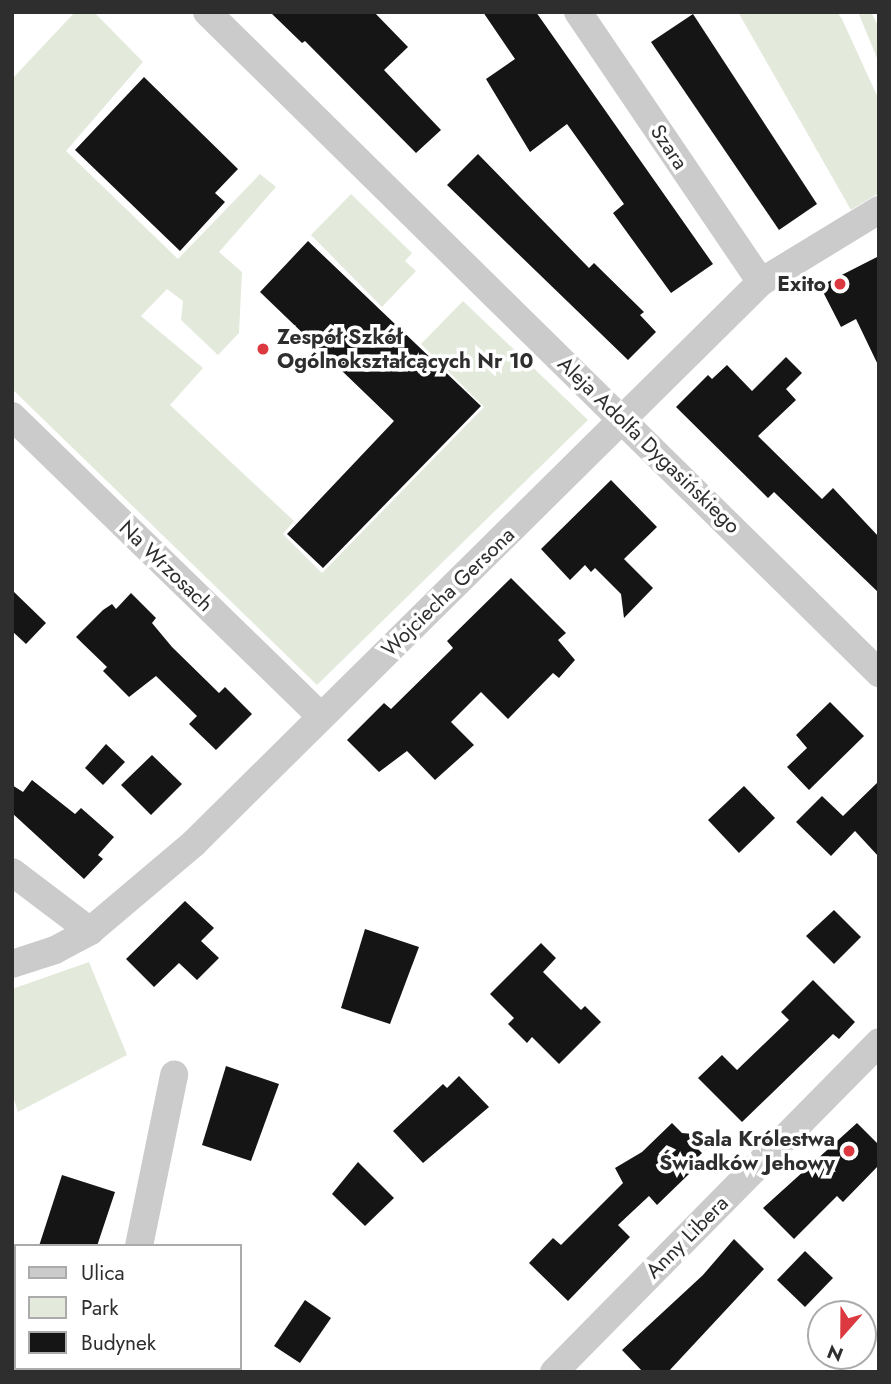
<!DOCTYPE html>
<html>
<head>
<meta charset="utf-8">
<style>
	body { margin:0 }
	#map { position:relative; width:891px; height:1384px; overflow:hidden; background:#fff; font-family:Jost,sans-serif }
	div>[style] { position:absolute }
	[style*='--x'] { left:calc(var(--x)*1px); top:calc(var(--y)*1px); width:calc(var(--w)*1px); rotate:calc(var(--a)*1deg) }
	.green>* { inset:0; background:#e3eadc }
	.building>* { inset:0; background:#151515 }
	.minor>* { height:28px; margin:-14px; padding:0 14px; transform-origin:14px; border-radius:14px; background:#cbcbcb }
	.dots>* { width:19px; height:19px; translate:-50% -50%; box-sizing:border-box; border:4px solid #fff; border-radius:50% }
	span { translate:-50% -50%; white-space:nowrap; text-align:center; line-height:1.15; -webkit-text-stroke:7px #fff; paint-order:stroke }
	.street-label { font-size:21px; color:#2e2e2e }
	.poi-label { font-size:21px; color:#2e2e2e; font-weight:700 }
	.right { translate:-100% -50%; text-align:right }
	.left { translate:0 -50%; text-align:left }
	.frame { position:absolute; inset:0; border:14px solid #2e2e2e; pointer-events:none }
	.legend { position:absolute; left:14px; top:1244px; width:228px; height:126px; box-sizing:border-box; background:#fff; border:2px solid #ababab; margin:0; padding:9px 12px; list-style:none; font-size:21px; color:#2e2e2e }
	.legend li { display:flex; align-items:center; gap:14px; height:35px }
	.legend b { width:35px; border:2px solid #ababab }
	.north { position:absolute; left:807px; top:1300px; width:70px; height:70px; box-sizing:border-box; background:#fff; border:2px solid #ababab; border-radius:50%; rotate:201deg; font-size:19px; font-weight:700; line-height:28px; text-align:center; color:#2e2e2e }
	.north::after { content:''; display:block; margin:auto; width:24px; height:32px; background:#dc383f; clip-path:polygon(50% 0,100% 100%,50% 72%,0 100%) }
</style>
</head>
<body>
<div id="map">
	<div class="green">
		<i style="clip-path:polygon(75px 12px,94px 12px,143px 62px,66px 151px,178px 259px,260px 174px,276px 187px,219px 252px,242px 272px,239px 333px,218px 355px,181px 320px,183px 301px,167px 289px,141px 316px,203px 368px,170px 405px,294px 521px,283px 534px,322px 573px,484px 407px,421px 344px,463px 301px,588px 420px,317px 685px,12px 389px,12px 79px)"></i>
		<i style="clip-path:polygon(738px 12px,837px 12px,842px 19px,879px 100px,879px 193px,851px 210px)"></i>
		<i style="clip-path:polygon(858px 12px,871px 12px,879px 28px,879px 63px)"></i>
		<i style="clip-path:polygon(351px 194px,412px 253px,405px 261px,416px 271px,382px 307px,311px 235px)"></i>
		<i style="clip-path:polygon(89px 962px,127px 1055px,18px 1112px,12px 1093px,12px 989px)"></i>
	</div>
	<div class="building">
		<i style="clip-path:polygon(270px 12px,374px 12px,408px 47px,384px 70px,441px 130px,416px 153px,305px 41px,302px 43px)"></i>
		<i style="clip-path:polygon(483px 12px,536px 12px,713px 264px,671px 293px,613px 213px,624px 204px,567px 124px,530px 152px,486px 79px,515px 59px)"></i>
		<i style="clip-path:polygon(693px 14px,817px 204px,779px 230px,651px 42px)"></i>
		<i style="clip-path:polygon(144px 77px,238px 169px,215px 193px,225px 202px,180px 251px,75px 150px)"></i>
		<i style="clip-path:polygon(478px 154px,589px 268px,594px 263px,644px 312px,640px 315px,656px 332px,628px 360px,447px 185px)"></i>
		<i style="clip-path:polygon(308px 241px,481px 406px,323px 568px,287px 534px,394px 421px,260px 292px)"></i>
		<i style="clip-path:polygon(879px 256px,879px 367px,856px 319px,841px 327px,820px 286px)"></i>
		<i style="clip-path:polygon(786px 357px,802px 373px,786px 389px,796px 400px,758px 436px,822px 499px,833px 488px,879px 537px,879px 593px,774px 492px,768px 498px,676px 407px,708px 375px,712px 379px,727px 365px,752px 391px)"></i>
		<i style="clip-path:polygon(611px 480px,657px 527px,624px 559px,653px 588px,624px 618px,621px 594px,595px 568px,591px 572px,585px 565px,570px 580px,541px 549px)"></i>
		<i style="clip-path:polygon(511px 578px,566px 633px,558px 640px,575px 660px,559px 678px,553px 673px,508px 719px,481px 692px,451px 722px,474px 745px,435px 780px,407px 751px,379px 772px,347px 740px,384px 703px,391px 709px,453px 648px,447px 641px)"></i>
		<i style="clip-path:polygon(12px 590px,46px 623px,26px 644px,12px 631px)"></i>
		<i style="clip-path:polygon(131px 593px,156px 618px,152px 623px,172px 647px,219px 693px,225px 687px,252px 714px,216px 750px,189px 724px,197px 716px,156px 676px,129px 697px,103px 671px,107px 667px,76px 637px,103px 610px,112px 604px,116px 609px)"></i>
		<i style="clip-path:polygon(830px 702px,864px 736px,809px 790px,787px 767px,807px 748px,796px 735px)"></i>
		<i style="clip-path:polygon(106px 744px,125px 762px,103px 785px,85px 768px)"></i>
		<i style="clip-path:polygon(152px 755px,182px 784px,151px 815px,121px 785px)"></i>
		<i style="clip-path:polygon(32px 780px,75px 814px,81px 808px,114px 837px,98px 855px,103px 859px,84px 879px,12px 813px,12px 785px,23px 792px)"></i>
		<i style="clip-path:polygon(879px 781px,879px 857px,855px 831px,831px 856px,796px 822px,822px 796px,843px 816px)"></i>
		<i style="clip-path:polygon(744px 786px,775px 818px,739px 853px,708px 820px)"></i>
		<i style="clip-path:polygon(185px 901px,214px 928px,201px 941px,219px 958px,197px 980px,179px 963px,154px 987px,126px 959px)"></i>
		<i style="clip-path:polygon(834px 910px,861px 937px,834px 964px,806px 936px)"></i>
		<i style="clip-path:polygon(365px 929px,419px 947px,390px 1024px,341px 1008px)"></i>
		<i style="clip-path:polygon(541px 943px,556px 958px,543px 972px,581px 1010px,585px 1006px,601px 1022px,559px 1064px,532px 1037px,527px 1043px,508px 1024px,514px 1018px,490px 994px)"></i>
		<i style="clip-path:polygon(813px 980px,855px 1022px,839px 1039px,833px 1034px,742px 1122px,698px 1078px,722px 1055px,737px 1070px,789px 1020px,781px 1012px)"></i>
		<i style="clip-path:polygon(226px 1066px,279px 1084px,251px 1161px,202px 1145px)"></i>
		<i style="clip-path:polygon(459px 1076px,489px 1107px,423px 1163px,393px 1131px,443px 1084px,447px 1088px)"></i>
		<i style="clip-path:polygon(672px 1123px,682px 1133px,693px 1134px,692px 1143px,702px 1153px,685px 1170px,689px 1174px,657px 1205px,649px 1196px,618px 1225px,630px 1237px,568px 1301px,529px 1263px,553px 1238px,561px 1245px,623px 1183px,615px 1168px,642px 1152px)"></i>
		<i style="clip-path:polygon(857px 1123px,879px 1145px,879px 1165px,843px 1202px,837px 1196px,794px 1239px,763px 1208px)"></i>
		<i style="clip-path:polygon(358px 1162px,394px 1198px,365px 1226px,332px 1194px)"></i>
		<i style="clip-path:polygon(62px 1175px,115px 1192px,97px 1246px,39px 1246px)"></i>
		<i style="clip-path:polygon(734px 1239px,764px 1269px,668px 1372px,643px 1372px,622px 1350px,703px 1275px)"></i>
		<i style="clip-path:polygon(805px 1251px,833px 1278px,805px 1307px,777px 1280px)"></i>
		<i style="clip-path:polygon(305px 1300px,331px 1318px,300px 1363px,274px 1346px)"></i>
	</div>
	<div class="minor">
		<i style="--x:207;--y:12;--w:943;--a:44.53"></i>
		<i style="--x:578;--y:12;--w:326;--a:55.9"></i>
		<i style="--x:12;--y:416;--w:431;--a:44.2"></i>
		<i style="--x:12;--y:872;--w:98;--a:37.1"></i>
		<i style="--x:12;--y:964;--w:45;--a:-18"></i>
		<i style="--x:55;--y:950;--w:40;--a:-28"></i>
		<i style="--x:90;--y:931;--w:136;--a:-40.2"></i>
		<i style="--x:194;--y:843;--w:798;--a:-44.7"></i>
		<i style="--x:761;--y:282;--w:138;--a:-31.4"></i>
		<i style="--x:139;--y:1246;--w:175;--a:-78.4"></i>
		<i style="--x:113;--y:1372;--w:4;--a:-76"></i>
		<i style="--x:554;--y:1372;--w:463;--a:-45.4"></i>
	</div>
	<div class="dots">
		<i style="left:840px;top:284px;background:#dc383f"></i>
		<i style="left:263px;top:349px;background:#dc383f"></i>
		<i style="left:849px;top:1151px;background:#dc383f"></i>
	</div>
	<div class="street-label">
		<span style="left:669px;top:147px;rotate:56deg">Szara</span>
		<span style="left:649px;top:445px;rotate:44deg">Aleja Adolfa Dygasińskiego</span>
		<span style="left:166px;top:566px;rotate:44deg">Na Wrzosach</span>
		<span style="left:448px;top:592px;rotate:-44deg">Wojciecha Gersona</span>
		<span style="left:687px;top:1237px;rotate:-45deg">Anny Libera</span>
	</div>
	<div class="poi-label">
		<span class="right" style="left:826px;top:284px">Exito</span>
		<span class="left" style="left:277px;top:349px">Zespół Szkół<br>Ogólnokształcących Nr 10</span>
		<span class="right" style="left:835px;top:1151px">Sala Królestwa<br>Świadków Jehowy</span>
	</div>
	<div class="frame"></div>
	<ul class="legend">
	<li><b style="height:9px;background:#cbcbcb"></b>Ulica</li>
	<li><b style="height:19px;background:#e3eadc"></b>Park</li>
	<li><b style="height:19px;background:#151515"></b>Budynek</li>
	</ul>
	<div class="north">N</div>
</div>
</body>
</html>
